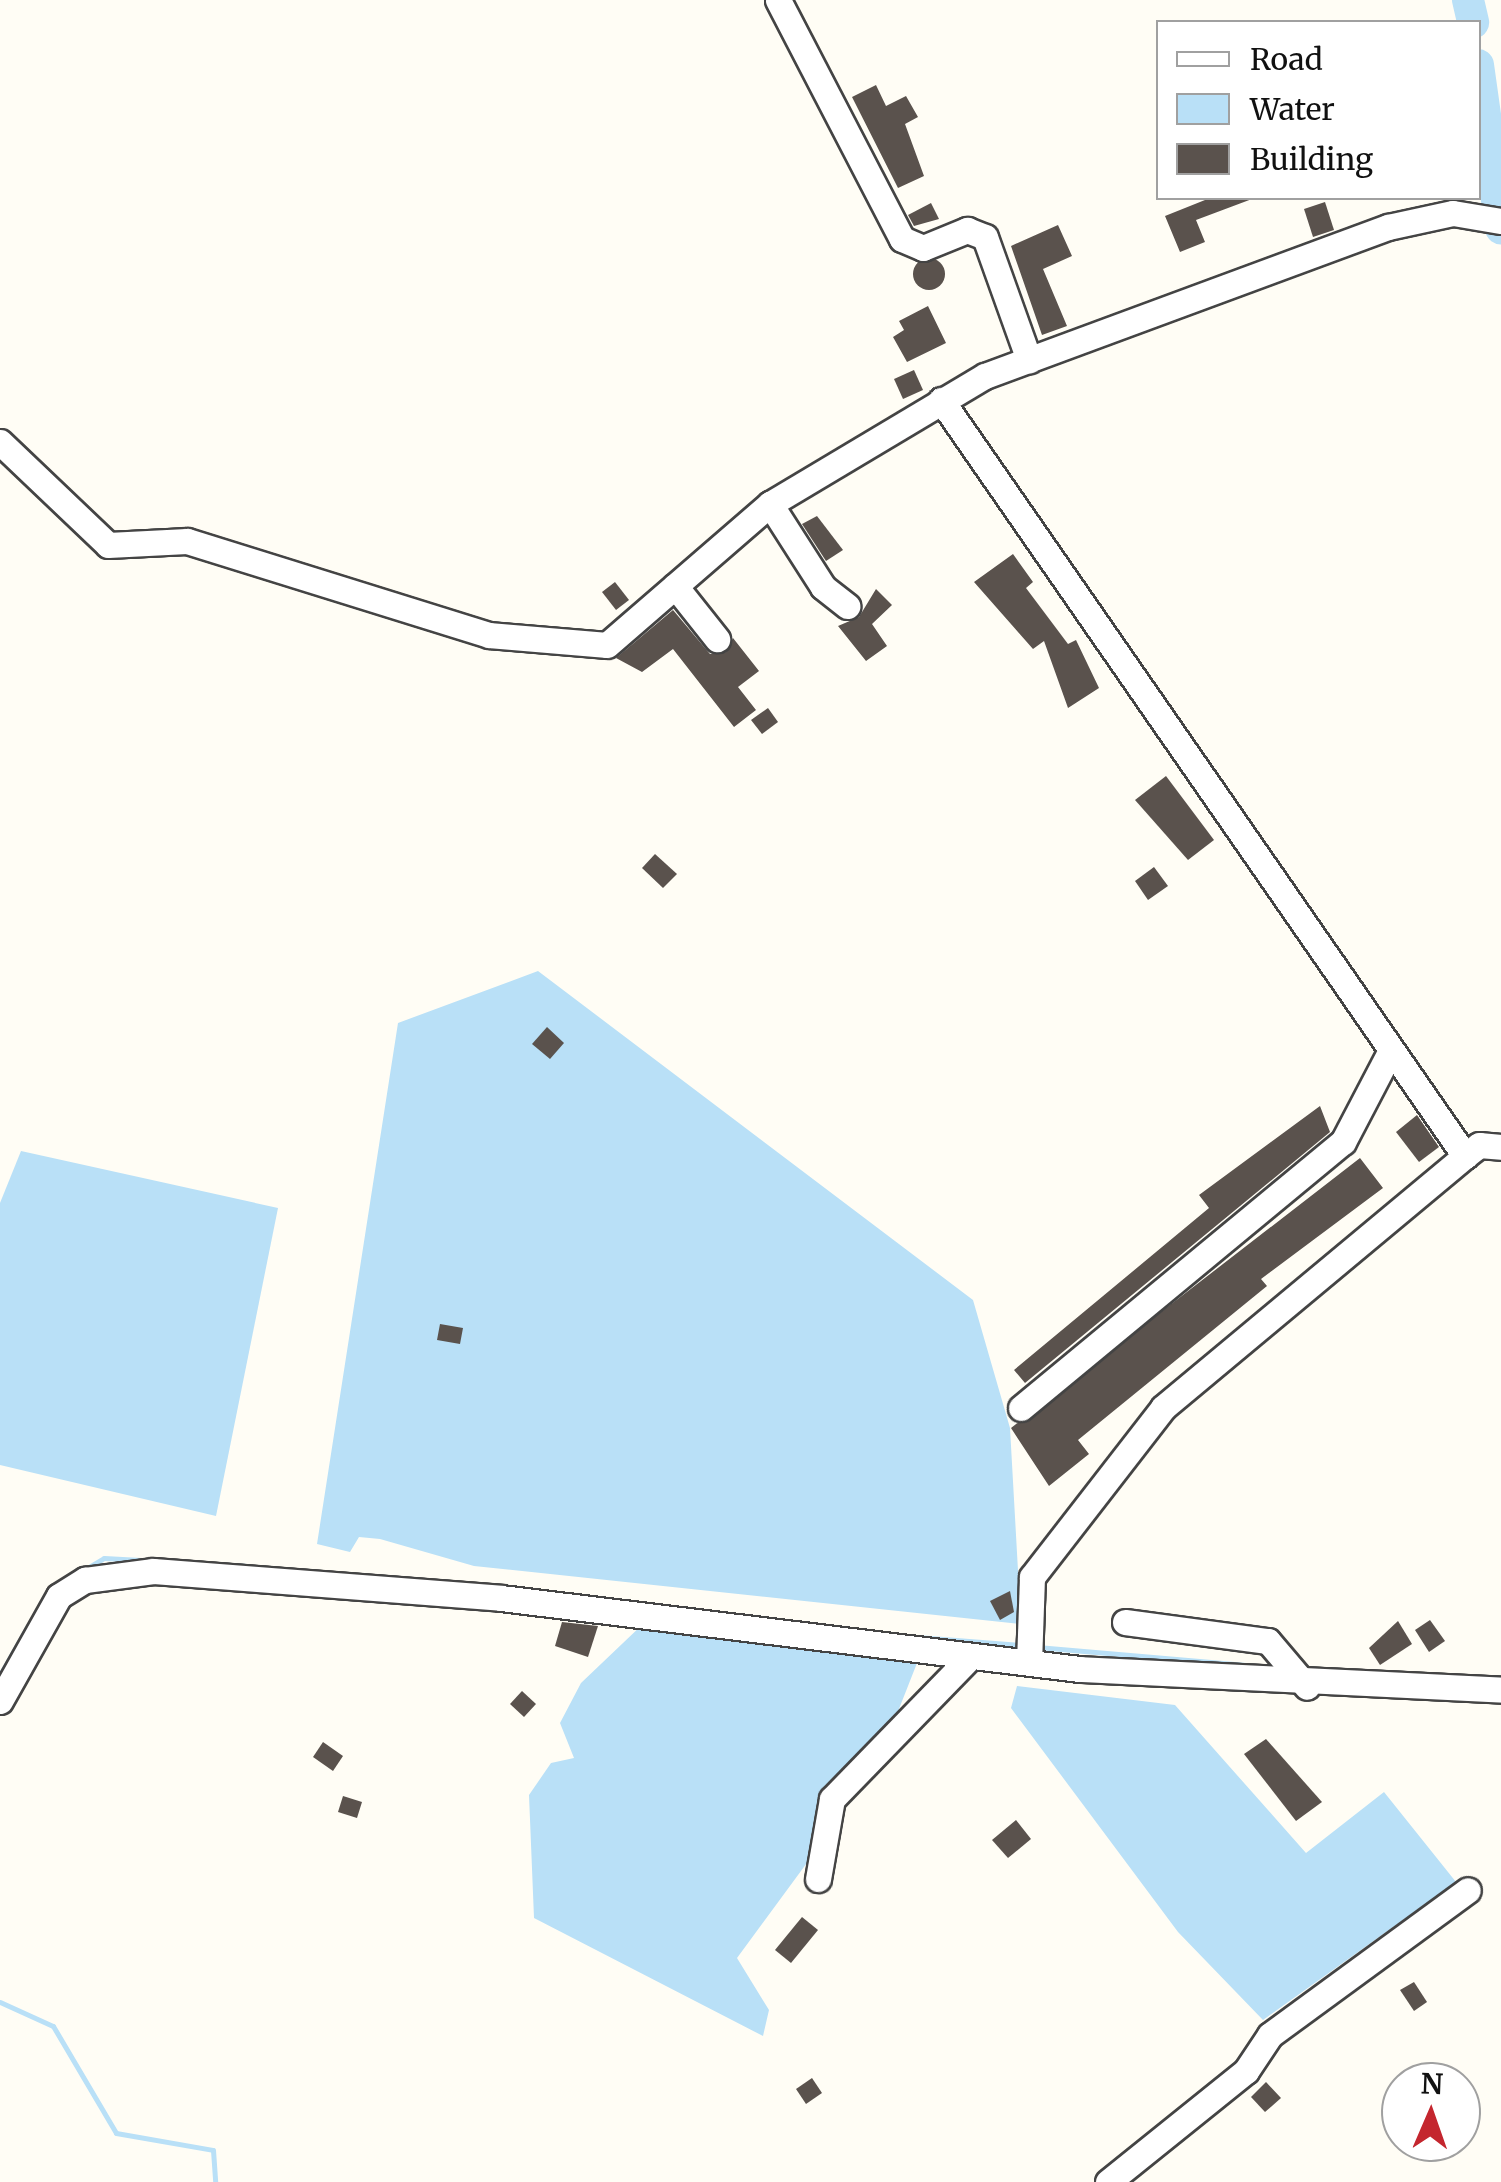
<!DOCTYPE html>
<html>
<head>
<meta charset="utf-8">
<style>
	body { margin:0 }
	#map { position:relative; width:1501px; height:2182px; overflow:hidden; background:#fffdf5; font-family:Merriweather,serif }
	div>[style] { position:absolute }
	[style*='--x'] { left:calc(var(--x)*1px); top:calc(var(--y)*1px); width:calc(var(--w)*1px); rotate:calc(var(--a)*1deg) }
	.water>* { inset:0; background:#b9e0f7 }
	.stream>* { height:5px; margin:-2.5px; padding:0 2.5px; transform-origin:2.5px; border-radius:2.5px; background:#b9e0f7 }
	.river>* { height:32px; margin:-16px; padding:0 16px; transform-origin:16px; border-radius:16px; background:#b9e0f7 }
	.building>* { inset:0; background:#5a524d }
	.round { border-radius:50% }
	.roads { filter:drop-shadow(2px 0 #444) drop-shadow(-2px 0 #444) drop-shadow(0 2px #444) drop-shadow(0 -2px #444) }
	.minor>* { height:25px; margin:-12.5px; padding:0 12.5px; transform-origin:12.5px; border-radius:12.5px; background:#fff }
	span { translate:-50% -50%; white-space:nowrap; text-align:center; line-height:1.15; -webkit-text-stroke:10px #fff; paint-order:stroke }
	.legend { position:absolute; left:1156px; top:20px; width:325px; height:180px; box-sizing:border-box; background:#fff; border:2px solid #a0a0a0; margin:0; padding:12px 18px; list-style:none; font-size:30px; color:#111 }
	.legend li { display:flex; align-items:center; gap:20px; height:50px }
	.legend b { width:50px; border:2px solid #a0a0a0 }
	.north { position:absolute; left:1381px; top:2062px; width:100px; height:100px; box-sizing:border-box; background:#fff; border:2px solid #a0a0a0; border-radius:50%; rotate:2deg; font-size:28px; font-weight:700; line-height:40px; text-align:center; color:#111 }
	.north::after { content:''; display:block; margin:auto; width:35px; height:45px; background:#c4262e; clip-path:polygon(50% 0,100% 100%,50% 72%,0 100%) }
</style>
</head>
<body>
<div id="map">
	<div class="water">
		<i style="clip-path:polygon(538px 971px,973px 1300px,1010px 1428px,1021px 1624px,474px 1566px,380px 1539px,359px 1537px,350px 1552px,317px 1544px,398px 1023px)"></i>
		<i style="clip-path:polygon(21px 1151px,278px 1208px,216px 1516px,0 1465px,0 1203px)"></i>
		<i style="clip-path:polygon(644px 1623px,919px 1658px,897px 1714px,824px 1788px,812px 1856px,737px 1958px,769px 2010px,763px 2036px,534px 1918px,529px 1795px,551px 1763px,574px 1758px,560px 1723px,581px 1683px)"></i>
		<i style="clip-path:polygon(1017px 1686px,1175px 1705px,1306px 1853px,1384px 1792px,1456px 1882px,1263px 2020px,1178px 1932px,1011px 1708px)"></i>
	</div>
	<div class="stream">
		<i style="--x:84;--y:1570;--w:23;--a:-31"></i>
		<i style="--x:104;--y:1558;--w:141;--a:3.2"></i>
		<i style="--x:917;--y:1637;--w:104;--a:4.4"></i>
		<i style="--x:1037;--y:1647;--w:224;--a:4.9"></i>
		<i style="--x:0;--y:1675;--w:56;--a:-60.3"></i>
		<i style="--x:0;--y:2002;--w:58;--a:24.4"></i>
		<i style="--x:53;--y:2026;--w:124;--a:59.5"></i>
		<i style="--x:116;--y:2133;--w:98;--a:9.9"></i>
		<i style="--x:213;--y:2150;--w:32;--a:86"></i>
	</div>
	<div class="river">
		<i style="--x:1468;--y:0;--w:23;--a:77"></i>
		<i style="--x:1478;--y:65;--w:165;--a:82"></i>
	</div>
	<div class="building">
		<i style="clip-path:polygon(876px 85px,886px 106px,906px 96px,918px 117px,905px 124px,924px 176px,898px 188px,852px 97px)"></i>
		<i style="clip-path:polygon(1210px 198px,1252px 199px,1196px 220px,1205px 242px,1180px 252px,1165px 216px)"></i>
		<i style="clip-path:polygon(1325px 202px,1334px 230px,1313px 237px,1304px 209px)"></i>
		<i style="clip-path:polygon(931px 203px,939px 219px,914px 226px,908px 215px)"></i>
		<i style="clip-path:polygon(1058px 225px,1072px 256px,1043px 269px,1067px 326px,1042px 335px,1011px 246px)"></i>
		<i class="round" style="left:913px;top:258px;width:32px;height:32px"></i>
		<i style="clip-path:polygon(928px 306px,946px 343px,907px 362px,893px 337px,904px 330px,899px 321px)"></i>
		<i style="clip-path:polygon(914px 370px,923px 390px,903px 399px,894px 379px)"></i>
		<i style="clip-path:polygon(817px 516px,843px 550px,826px 561px,802px 524px)"></i>
		<i style="clip-path:polygon(1013px 554px,1033px 582px,1026px 588px,1068px 644px,1076px 640px,1099px 688px,1068px 708px,1044px 641px,1033px 649px,974px 582px)"></i>
		<i style="clip-path:polygon(615px 582px,629px 600px,616px 610px,602px 592px)"></i>
		<i style="clip-path:polygon(876px 589px,892px 605px,872px 624px,887px 646px,866px 661px,838px 626px,859px 617px)"></i>
		<i style="clip-path:polygon(673px 610px,710px 654px,726px 652px,733px 638px,759px 671px,738px 687px,756px 710px,734px 727px,673px 649px,642px 672px,616px 658px)"></i>
		<i style="clip-path:polygon(768px 708px,778px 722px,762px 734px,751px 720px)"></i>
		<i style="clip-path:polygon(1166px 776px,1214px 840px,1188px 860px,1135px 800px)"></i>
		<i style="clip-path:polygon(655px 854px,677px 874px,663px 888px,642px 868px)"></i>
		<i style="clip-path:polygon(1154px 867px,1168px 886px,1148px 900px,1135px 881px)"></i>
		<i style="clip-path:polygon(547px 1027px,564px 1043px,550px 1059px,532px 1044px)"></i>
		<i style="clip-path:polygon(1320px 1106px,1330px 1132px,1025px 1383px,1014px 1370px,1209px 1208px,1199px 1195px)"></i>
		<i style="clip-path:polygon(1417px 1115px,1439px 1147px,1419px 1162px,1396px 1132px)"></i>
		<i style="clip-path:polygon(1360px 1158px,1383px 1188px,1261px 1279px,1267px 1286px,1078px 1440px,1089px 1454px,1049px 1486px,1011px 1428px)"></i>
		<i style="clip-path:polygon(440px 1324px,463px 1328px,460px 1344px,437px 1340px)"></i>
		<i style="clip-path:polygon(1010px 1591px,1014px 1612px,1000px 1620px,990px 1601px)"></i>
		<i style="clip-path:polygon(1430px 1620px,1445px 1641px,1429px 1652px,1415px 1630px)"></i>
		<i style="clip-path:polygon(1398px 1621px,1412px 1644px,1380px 1665px,1369px 1648px)"></i>
		<i style="clip-path:polygon(562px 1622px,598px 1626px,588px 1657px,555px 1646px)"></i>
		<i style="clip-path:polygon(522px 1691px,536px 1704px,524px 1717px,510px 1704px)"></i>
		<i style="clip-path:polygon(1266px 1739px,1322px 1802px,1296px 1821px,1244px 1754px)"></i>
		<i style="clip-path:polygon(323px 1742px,343px 1756px,333px 1771px,313px 1757px)"></i>
		<i style="clip-path:polygon(343px 1796px,362px 1802px,357px 1818px,338px 1812px)"></i>
		<i style="clip-path:polygon(1016px 1820px,1031px 1839px,1008px 1858px,992px 1840px)"></i>
		<i style="clip-path:polygon(802px 1917px,818px 1930px,791px 1963px,775px 1950px)"></i>
		<i style="clip-path:polygon(1414px 1982px,1427px 2002px,1414px 2011px,1400px 1990px)"></i>
		<i style="clip-path:polygon(812px 2078px,822px 2093px,806px 2104px,796px 2089px)"></i>
		<i style="clip-path:polygon(1266px 2082px,1281px 2098px,1265px 2112px,1251px 2097px)"></i>
	</div>
	<div class="roads">
		<div class="minor">
			<i style="--x:778;--y:0;--w:269;--a:62.6"></i>
			<i style="--x:902;--y:239;--w:23;--a:23"></i>
			<i style="--x:923;--y:248;--w:48;--a:-22.2"></i>
			<i style="--x:967;--y:230;--w:19;--a:21"></i>
			<i style="--x:985;--y:237;--w:131;--a:70.3"></i>
			<i style="--x:941;--y:400;--w:920;--a:55.27"></i>
			<i style="--x:1465;--y:1156;--w:393;--a:140.2"></i>
			<i style="--x:1163;--y:1408;--w:214;--a:127.8"></i>
			<i style="--x:1032;--y:1577;--w:85;--a:92"></i>
			<i style="--x:0;--y:442;--w:149;--a:43.6"></i>
			<i style="--x:108;--y:545;--w:79;--a:-2.9"></i>
			<i style="--x:187;--y:541;--w:316;--a:17.3"></i>
			<i style="--x:489;--y:635;--w:118;--a:4.8"></i>
			<i style="--x:607;--y:645;--w:216;--a:-40.9"></i>
			<i style="--x:770;--y:504;--w:250;--a:-30.8"></i>
			<i style="--x:985;--y:376;--w:430;--a:-20.3"></i>
			<i style="--x:1388;--y:227;--w:66;--a:-12.2"></i>
			<i style="--x:1453;--y:213;--w:49;--a:9.5"></i>
			<i style="--x:770;--y:504;--w:98;--a:57.4"></i>
			<i style="--x:823;--y:587;--w:31;--a:38"></i>
			<i style="--x:675;--y:586;--w:68;--a:51.6"></i>
			<i style="--x:1465;--y:1156;--w:18;--a:-38"></i>
			<i style="--x:1479;--y:1145;--w:22;--a:5"></i>
			<i style="--x:1021;--y:1408;--w:418;--a:-39.6"></i>
			<i style="--x:1343;--y:1142;--w:102;--a:-62.4"></i>
			<i style="--x:1125;--y:1622;--w:144;--a:7.6"></i>
			<i style="--x:1268;--y:1641;--w:60;--a:49.7"></i>
			<i style="--x:0;--y:1701;--w:120;--a:-60.7"></i>
			<i style="--x:59;--y:1596;--w:31;--a:-32"></i>
			<i style="--x:85;--y:1580;--w:69;--a:-7.5"></i>
			<i style="--x:153;--y:1571;--w:349;--a:4.4"></i>
			<i style="--x:501;--y:1598;--w:582;--a:7"></i>
			<i style="--x:1079;--y:1669;--w:423;--a:2.8"></i>
			<i style="--x:818;--y:1879;--w:81;--a:-80.1"></i>
			<i style="--x:832;--y:1799;--w:199;--a:-45.8"></i>
			<i style="--x:1108;--y:2182;--w:177;--a:-38.8"></i>
			<i style="--x:1246;--y:2071;--w:43;--a:-56.3"></i>
			<i style="--x:1270;--y:2035;--w:245;--a:-36.2"></i>
		</div>
	</div>
	<ul class="legend">
	<li><b style="height:12px;background:#fff"></b>Road</li>
	<li><b style="height:28px;background:#b9e0f7"></b>Water</li>
	<li><b style="height:28px;background:#5a524d"></b>Building</li>
	</ul>
	<div class="north">N</div>
</div>
</body>
</html>
